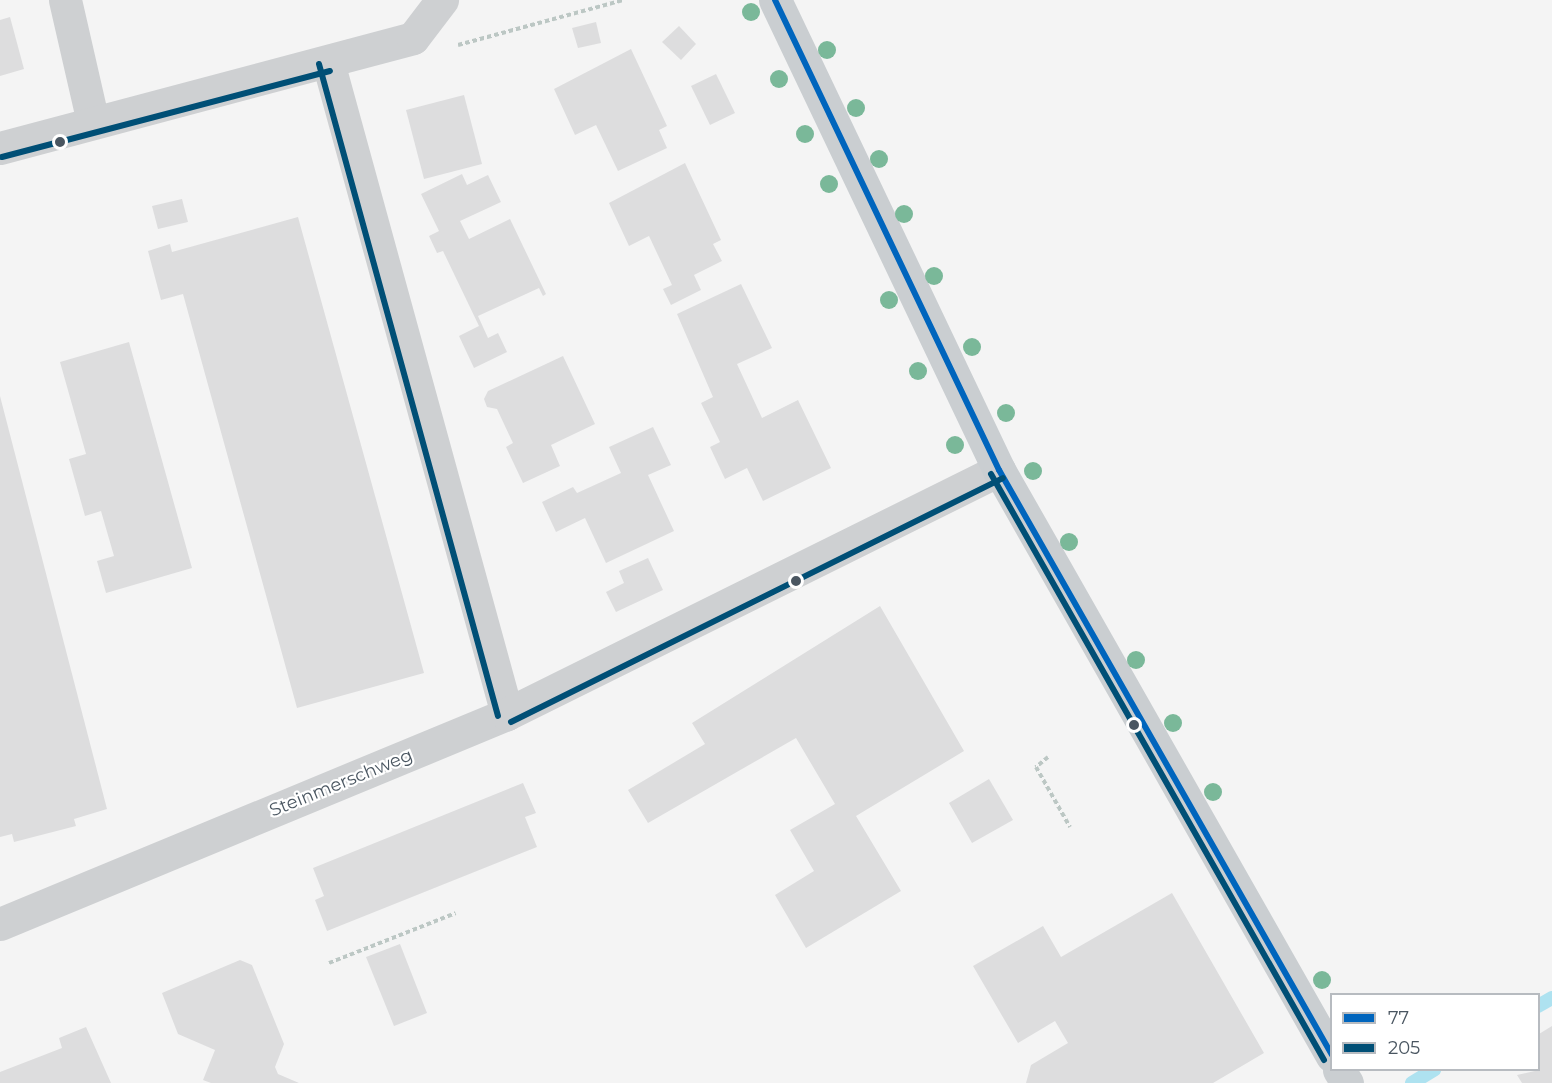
<!DOCTYPE html>
<html>
<head>
<meta charset="utf-8">
<style>
	body { margin:0 }
	#map { position:relative; width:1552px; height:1083px; overflow:hidden; background:#f4f4f4; font-family:Montserrat,sans-serif }
	div>[style] { position:absolute }
	[style*='--x'] { left:calc(var(--x)*1px); top:calc(var(--y)*1px); width:calc(var(--w)*1px); rotate:calc(var(--a)*1deg) }
	.stream>* { height:14px; margin:-7px; padding:0 7px; transform-origin:7px; border-radius:7px; background:#aee2f0 }
	.building>* { inset:0; background:#ddddde }
	.path>* { height:4px; margin-top:-2px; transform-origin:0; background:repeating-linear-gradient(90deg,#bcc7c4 0 4.5px,transparent 0 7.5px) }
	.minor>* { height:33px; margin:-16.5px; padding:0 16.5px; transform-origin:16.5px; border-radius:16.5px; background:#ced0d2 }
	.major>* { height:33px; margin:-16.5px; padding:0 16.5px; transform-origin:16.5px; border-radius:16.5px; background:#caced1 }
	.bus-1>* { height:6px; margin:-3px; padding:0 3px; transform-origin:3px; border-radius:3px; background:#0065bd }
	.bus-2>* { height:6px; margin:-3px; padding:0 3px; transform-origin:3px; border-radius:3px; background:#004f76 }
	.trees>* { width:18px; height:18px; margin:-9px; border-radius:50%; background:#7ab899 }
	.dots>* { width:16px; height:16px; translate:-50% -50%; box-sizing:border-box; border:3px solid #fff; border-radius:50% }
	span { translate:-50% -50%; white-space:nowrap; text-align:center; line-height:1.15; -webkit-text-stroke:4.5px #fff; paint-order:stroke }
	.street-label { font-size:18px; color:#4a5661 }
	.legend { position:absolute; left:1330px; top:993px; width:210px; height:78px; box-sizing:border-box; background:#fff; border:2px solid #b7bbc0; margin:0; padding:8px 10px; list-style:none; font-size:18px; color:#4a5661 }
	.legend li { display:flex; align-items:center; gap:12px; height:30px }
	.legend b { width:30px; border:2px solid #b7bbc0 }
</style>
</head>
<body>
<div id="map">
	<div class="stream">
		<i style="--x:1538;--y:1006;--w:16;--a:-30"></i>
		<i style="--x:1412;--y:1083;--w:26;--a:-31"></i>
	</div>
	<div class="building">
		<i style="clip-path:polygon(10px 17px,24px 69px,0 76px,0 20px)"></i>
		<i style="clip-path:polygon(596px 22px,601px 43px,578px 48px,572px 28px)"></i>
		<i style="clip-path:polygon(679px 26px,696px 44px,681px 60px,662px 42px)"></i>
		<i style="clip-path:polygon(631px 49px,667px 126px,659px 130px,667px 148px,618px 171px,596px 125px,575px 135px,554px 89px)"></i>
		<i style="clip-path:polygon(716px 74px,735px 113px,710px 125px,691px 86px)"></i>
		<i style="clip-path:polygon(464px 95px,482px 164px,424px 179px,406px 110px)"></i>
		<i style="clip-path:polygon(685px 163px,721px 240px,713px 244px,722px 261px,694px 275px,701px 290px,671px 305px,663px 289px,672px 285px,649px 236px,629px 246px,609px 203px)"></i>
		<i style="clip-path:polygon(462px 174px,467px 185px,488px 175px,501px 202px,460px 221px,469px 239px,510px 219px,546px 294px,543px 296px,539px 288px,478px 316px,488px 338px,498px 333px,507px 352px,474px 368px,459px 336px,479px 326px,443px 251px,437px 253px,429px 236px,439px 231px,421px 194px)"></i>
		<i style="clip-path:polygon(182px 199px,188px 222px,158px 229px,152px 206px)"></i>
		<i style="clip-path:polygon(298px 217px,424px 673px,297px 708px,183px 294px,161px 300px,148px 251px,170px 244px,172px 252px)"></i>
		<i style="clip-path:polygon(741px 284px,772px 348px,737px 364px,762px 418px,798px 400px,831px 468px,763px 501px,747px 468px,725px 479px,710px 447px,720px 442px,701px 403px,713px 397px,677px 314px)"></i>
		<i style="clip-path:polygon(129px 342px,192px 568px,106px 593px,97px 561px,114px 556px,101px 511px,85px 516px,69px 459px,86px 454px,60px 362px)"></i>
		<i style="clip-path:polygon(563px 356px,595px 424px,551px 445px,560px 466px,523px 483px,506px 447px,513px 443px,497px 409px,487px 407px,484px 399px,488px 391px)"></i>
		<i style="clip-path:polygon(0 396px,107px 809px,74px 819px,76px 826px,14px 842px,12px 834px,0 837px)"></i>
		<i style="clip-path:polygon(653px 427px,671px 465px,648px 475px,674px 531px,606px 563px,585px 518px,556px 532px,542px 502px,573px 487px,577px 493px,621px 473px,609px 447px)"></i>
		<i style="clip-path:polygon(648px 558px,663px 590px,616px 612px,606px 592px,624px 583px,619px 571px)"></i>
		<i style="clip-path:polygon(880px 606px,964px 751px,856px 816px,901px 891px,806px 948px,775px 895px,814px 871px,790px 830px,835px 804px,796px 738px,648px 823px,628px 790px,705px 744px,692px 723px)"></i>
		<i style="clip-path:polygon(989px 779px,1013px 820px,972px 843px,949px 803px)"></i>
		<i style="clip-path:polygon(523px 783px,536px 813px,525px 817px,537px 847px,327px 931px,315px 900px,324px 896px,313px 868px)"></i>
		<i style="clip-path:polygon(1172px 893px,1264px 1053px,1213px 1083px,1026px 1083px,1031px 1065px,1068px 1043px,1055px 1021px,1018px 1043px,973px 966px,1043px 926px,1061px 957px)"></i>
		<i style="clip-path:polygon(400px 944px,427px 1013px,394px 1026px,366px 957px)"></i>
		<i style="clip-path:polygon(240px 960px,252px 965px,284px 1044px,275px 1067px,278px 1074px,299px 1083px,211px 1083px,203px 1080px,215px 1050px,178px 1034px,162px 993px)"></i>
		<i style="clip-path:polygon(1552px 1026px,1552px 1083px,1522px 1083px,1517px 1075px,1539px 1070px,1539px 1034px)"></i>
		<i style="clip-path:polygon(86px 1027px,111px 1083px,0 1083px,0 1072px,62px 1048px,59px 1038px)"></i>
	</div>
	<div class="path">
		<i style="--x:458;--y:45;--w:172;--a:-15.2"></i>
		<i style="--x:1048;--y:757;--w:16;--a:140"></i>
		<i style="--x:1036;--y:767;--w:69;--a:60.5"></i>
		<i style="--x:329;--y:963;--w:136;--a:-21.5"></i>
	</div>
	<div class="minor">
		<i style="--x:65;--y:0;--w:125;--a:77.1"></i>
		<i style="--x:328;--y:62;--w:676;--a:74.65"></i>
		<i style="--x:0;--y:148;--w:427;--a:-14.9"></i>
		<i style="--x:413;--y:38;--w:48;--a:-52.7"></i>
		<i style="--x:0;--y:924;--w:549;--a:-22.5"></i>
		<i style="--x:507;--y:714;--w:549;--a:-26.38"></i>
	</div>
	<div class="major">
		<i style="--x:775;--y:0;--w:521;--a:64.52"></i>
		<i style="--x:999;--y:470;--w:674;--a:60.39"></i>
		<i style="--x:1339;--y:1070;--w:15;--a:58"></i>
	</div>
	<div class="bus-1">
		<i style="--x:775;--y:0;--w:521;--a:64.52"></i>
		<i style="--x:999;--y:470;--w:673;--a:60.35"></i>
	</div>
	<div class="bus-2">
		<i style="--x:319;--y:64;--w:676;--a:74.65"></i>
		<i style="--x:2;--y:157;--w:339;--a:-14.7"></i>
		<i style="--x:991;--y:474;--w:674;--a:60.39"></i>
		<i style="--x:511;--y:722;--w:549;--a:-26.38"></i>
	</div>
	<div class="trees">
		<i style="left:751px;top:12px"></i>
		<i style="left:827px;top:50px"></i>
		<i style="left:779px;top:79px"></i>
		<i style="left:856px;top:108px"></i>
		<i style="left:805px;top:134px"></i>
		<i style="left:879px;top:159px"></i>
		<i style="left:829px;top:184px"></i>
		<i style="left:904px;top:214px"></i>
		<i style="left:934px;top:276px"></i>
		<i style="left:889px;top:300px"></i>
		<i style="left:972px;top:347px"></i>
		<i style="left:918px;top:371px"></i>
		<i style="left:1006px;top:413px"></i>
		<i style="left:955px;top:445px"></i>
		<i style="left:1033px;top:471px"></i>
		<i style="left:1069px;top:542px"></i>
		<i style="left:1136px;top:660px"></i>
		<i style="left:1173px;top:723px"></i>
		<i style="left:1213px;top:792px"></i>
		<i style="left:1322px;top:980px"></i>
	</div>
	<div class="dots">
		<i style="left:60px;top:142px;background:#4a5661"></i>
		<i style="left:796px;top:581px;background:#4a5661"></i>
		<i style="left:1134px;top:725px;background:#4a5661"></i>
	</div>
	<div class="street-label">
		<span style="left:341px;top:783px;rotate:-22deg">Steinmerschweg</span>
	</div>
	<ul class="legend">
	<li><b style="height:8px;background:#0065bd"></b>77</li>
	<li><b style="height:8px;background:#004f76"></b>205</li>
	</ul>
</div>
</body>
</html>
